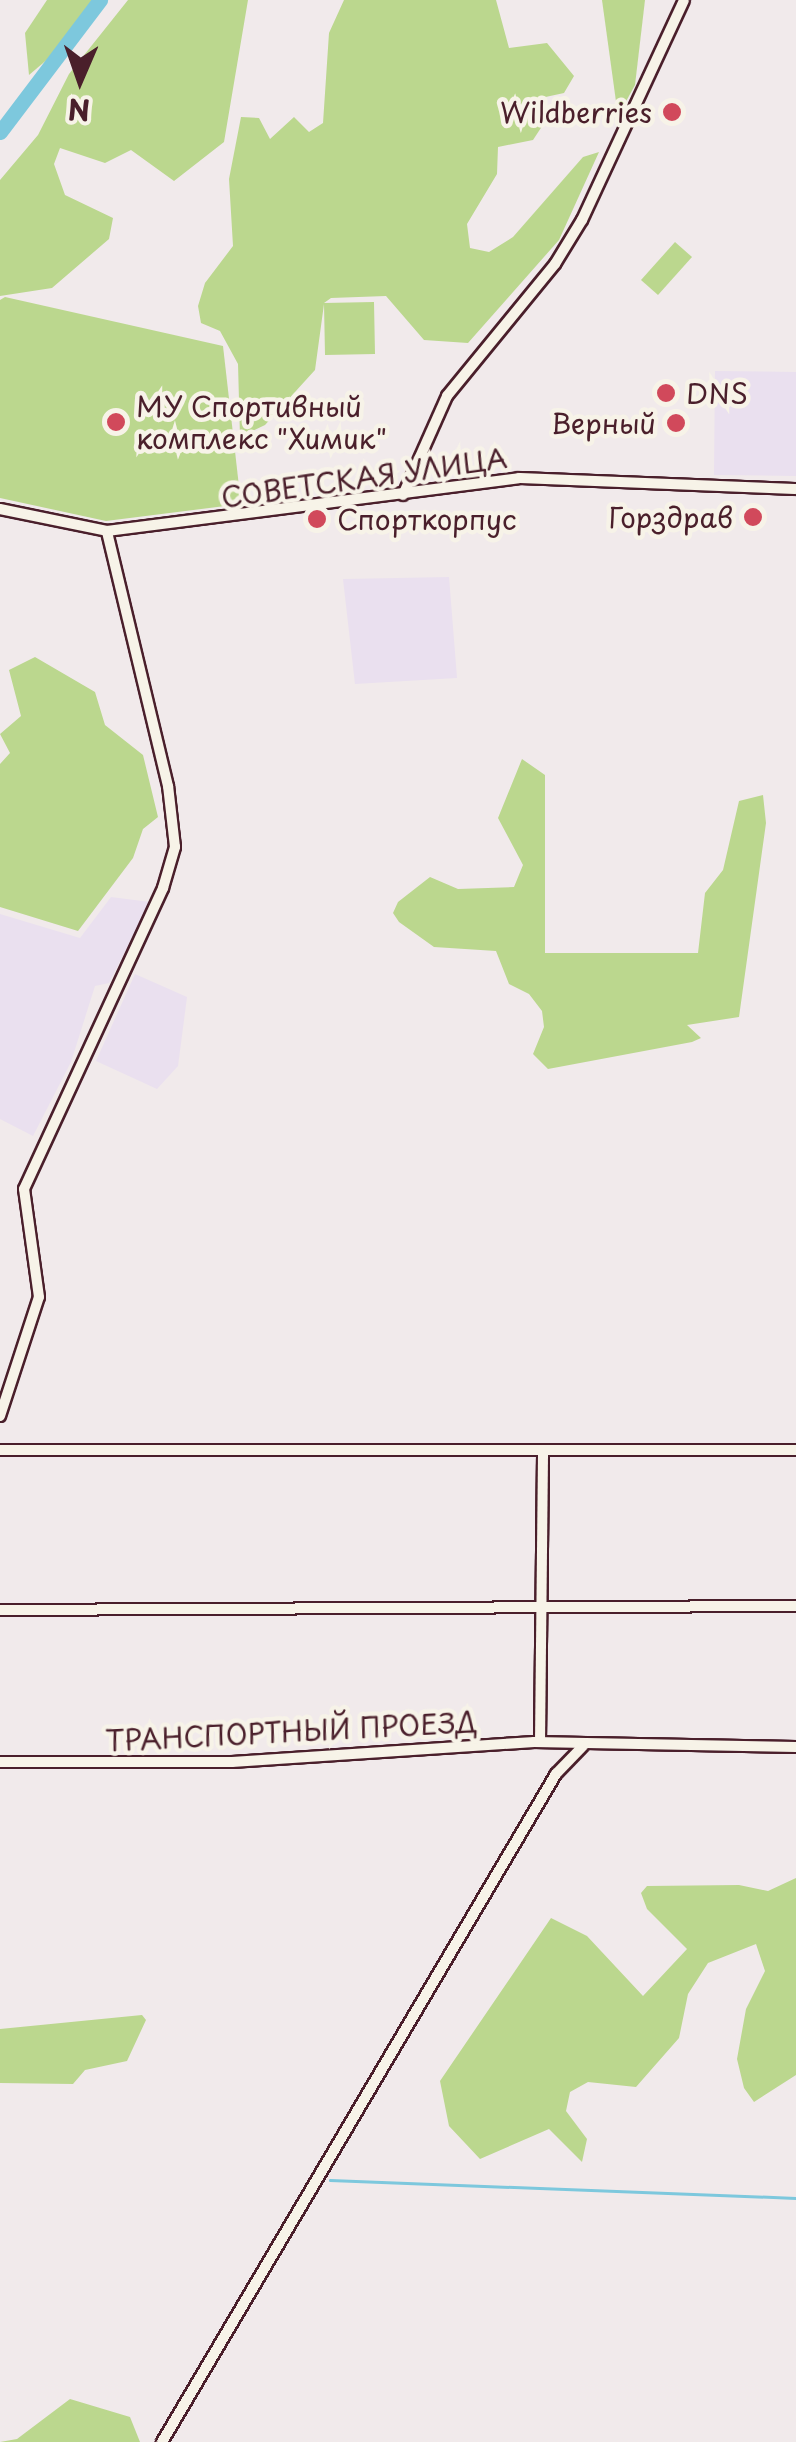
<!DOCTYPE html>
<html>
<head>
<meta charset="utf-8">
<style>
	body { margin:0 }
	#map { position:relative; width:796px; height:2442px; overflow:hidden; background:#f1eaeb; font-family:"Playpen Sans",sans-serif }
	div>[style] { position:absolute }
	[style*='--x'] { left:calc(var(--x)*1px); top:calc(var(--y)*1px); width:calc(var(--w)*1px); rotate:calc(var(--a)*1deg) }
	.built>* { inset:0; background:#eae0ef }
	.green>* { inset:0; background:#bbd78e }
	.stream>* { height:2.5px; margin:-1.25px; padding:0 1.25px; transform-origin:1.25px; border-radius:1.25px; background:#7dc8dd }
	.river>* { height:15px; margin:-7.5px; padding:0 7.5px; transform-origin:7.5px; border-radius:7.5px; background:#7dc8dd }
	.roads { filter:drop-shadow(2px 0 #4a1f2b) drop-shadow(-2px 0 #4a1f2b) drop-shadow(0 2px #4a1f2b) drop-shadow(0 -2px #4a1f2b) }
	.minor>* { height:10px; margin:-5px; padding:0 5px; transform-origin:5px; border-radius:5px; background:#f7f3e8 }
	.dots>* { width:28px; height:28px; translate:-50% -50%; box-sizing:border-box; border:5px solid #f7f3e8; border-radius:50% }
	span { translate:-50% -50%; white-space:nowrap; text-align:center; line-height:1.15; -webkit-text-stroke:9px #f7f3e8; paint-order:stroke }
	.poi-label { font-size:28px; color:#4a1f2b }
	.right { translate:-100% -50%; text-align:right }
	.left { translate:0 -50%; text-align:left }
	.street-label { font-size:28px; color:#4a1f2b }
	.north { position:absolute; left:30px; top:30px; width:100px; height:100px; -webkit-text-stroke:8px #f7f3e8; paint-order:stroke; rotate:182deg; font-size:28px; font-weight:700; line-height:40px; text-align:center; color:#4a1f2b }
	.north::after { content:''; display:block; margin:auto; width:35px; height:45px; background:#4a1f2b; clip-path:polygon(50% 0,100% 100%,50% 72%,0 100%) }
</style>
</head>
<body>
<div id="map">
	<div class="built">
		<i style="clip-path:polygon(715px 371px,796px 372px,796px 476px,714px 475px)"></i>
		<i style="clip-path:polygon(449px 577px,457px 678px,355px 684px,343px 579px)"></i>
		<i style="clip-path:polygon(111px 897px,150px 902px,109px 983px,95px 986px,71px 1062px,33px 1136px,0 1119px,0 914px,80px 938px)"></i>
		<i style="clip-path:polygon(135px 974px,187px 997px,178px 1066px,157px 1089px,96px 1061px)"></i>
	</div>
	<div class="green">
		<i style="clip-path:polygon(47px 0,93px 0,56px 52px,29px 75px,25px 33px)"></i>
		<i style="clip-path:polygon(128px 0,248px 0,224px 142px,174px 181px,131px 150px,105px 163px,60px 148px,54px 164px,65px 195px,113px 218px,109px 239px,52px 288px,0 296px,0 180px,38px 135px,69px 74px)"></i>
		<i style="clip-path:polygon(344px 0,496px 0,509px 48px,547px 43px,574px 76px,564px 93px,527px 101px,554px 108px,533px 140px,498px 147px,497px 174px,467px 224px,470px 248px,489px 252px,513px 237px,583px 157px,599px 152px,559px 240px,468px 343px,424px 340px,386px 296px,331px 298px,324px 303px,374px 302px,375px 354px,325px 355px,324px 304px,315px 370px,265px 425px,240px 437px,238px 364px,220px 331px,201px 323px,198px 306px,205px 283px,233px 246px,229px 179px,241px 117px,259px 118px,270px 139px,294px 117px,309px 132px,323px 123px,329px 33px)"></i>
		<i style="clip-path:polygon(602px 0,645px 0,635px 85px,618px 116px)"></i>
		<i style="clip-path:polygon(675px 242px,692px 257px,658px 295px,641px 280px)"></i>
		<i style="clip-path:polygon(5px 297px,223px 346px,241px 504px,106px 521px,0 498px,0 300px)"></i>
		<i style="clip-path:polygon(35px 657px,95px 692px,105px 725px,143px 755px,158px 817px,143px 829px,133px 858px,78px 931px,0 907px,0 764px,10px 753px,0 734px,21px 716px,9px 670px)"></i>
		<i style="clip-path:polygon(522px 759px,545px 775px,545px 953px,698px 953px,705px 893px,723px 870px,739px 801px,763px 795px,766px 823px,739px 1017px,687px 1025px,701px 1038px,692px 1042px,548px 1069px,533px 1054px,544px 1027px,542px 1011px,529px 994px,509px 984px,496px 951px,434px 947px,399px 922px,393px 913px,398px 902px,430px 877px,458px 889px,514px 887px,523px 865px,498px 818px)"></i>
		<i style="clip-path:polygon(796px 1878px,796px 2075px,754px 2102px,744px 2088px,737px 2059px,746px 2009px,765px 1971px,756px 1944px,708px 1963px,688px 1994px,679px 2038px,636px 2087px,588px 2082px,570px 2092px,566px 2111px,587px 2139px,582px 2162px,549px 2129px,480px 2159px,449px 2126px,440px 2081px,551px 1918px,587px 1936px,643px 1996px,687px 1949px,647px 1909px,641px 1893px,647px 1886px,739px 1885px,768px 1891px)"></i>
		<i style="clip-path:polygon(142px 2015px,146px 2020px,127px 2061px,85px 2070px,73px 2084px,0 2083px,0 2029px)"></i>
		<i style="clip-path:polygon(70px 2399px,130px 2417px,140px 2442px,0 2442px,17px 2439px)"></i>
	</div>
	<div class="stream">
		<i style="--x:330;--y:2180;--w:466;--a:2.2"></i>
	</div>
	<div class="river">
		<i style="--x:0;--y:132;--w:166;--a:-52.9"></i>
	</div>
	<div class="roads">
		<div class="minor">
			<i style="--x:403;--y:495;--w:108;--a:-66"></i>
			<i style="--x:447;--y:396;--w:171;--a:-50.7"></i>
			<i style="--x:555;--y:264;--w:52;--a:-58.5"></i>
			<i style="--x:582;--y:220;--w:242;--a:-65.1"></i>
			<i style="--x:0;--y:509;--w:109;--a:11.6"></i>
			<i style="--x:107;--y:531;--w:415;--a:-7.3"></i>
			<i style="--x:519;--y:478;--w:277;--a:2.3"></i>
			<i style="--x:0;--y:1416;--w:125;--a:-71.9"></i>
			<i style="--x:39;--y:1297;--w:109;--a:-97.9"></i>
			<i style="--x:24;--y:1189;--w:332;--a:-65.2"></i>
			<i style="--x:163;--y:888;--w:43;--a:-73.7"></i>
			<i style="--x:175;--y:847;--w:61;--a:-96.5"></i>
			<i style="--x:168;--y:786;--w:262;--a:-103.5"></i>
			<i style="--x:0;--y:1450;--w:796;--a:0"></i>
			<i style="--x:0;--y:1610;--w:796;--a:-0.29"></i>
			<i style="--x:540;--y:1742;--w:292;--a:-89.4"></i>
			<i style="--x:0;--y:1762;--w:232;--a:0"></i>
			<i style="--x:232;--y:1762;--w:303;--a:-3.8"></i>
			<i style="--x:534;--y:1742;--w:262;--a:1.1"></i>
			<i style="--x:162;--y:2442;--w:776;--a:-59.47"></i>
			<i style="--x:556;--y:1774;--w:39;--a:-46"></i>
		</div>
	</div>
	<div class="dots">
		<i style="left:672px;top:112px;background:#d1495b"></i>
		<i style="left:666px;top:393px;background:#d1495b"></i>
		<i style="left:116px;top:422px;background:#d1495b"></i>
		<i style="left:676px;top:423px;background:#d1495b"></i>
		<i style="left:753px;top:517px;background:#d1495b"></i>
		<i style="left:317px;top:519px;background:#d1495b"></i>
	</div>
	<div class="poi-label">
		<span class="right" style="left:652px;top:112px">Wildberries</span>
		<span class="left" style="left:686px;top:393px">DNS</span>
		<span class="left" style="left:136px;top:422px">МУ Спортивный<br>комплекс "Химик"</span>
		<span class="right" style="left:656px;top:423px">Верный</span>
		<span class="right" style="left:733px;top:517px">Горздрав</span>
		<span class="left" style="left:337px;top:519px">Спорткорпус</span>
	</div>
	<div class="street-label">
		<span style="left:364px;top:477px;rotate:-8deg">СОВЕТСКАЯ УЛИЦА</span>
		<span style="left:291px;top:1731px;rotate:-3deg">ТРАНСПОРТНЫЙ ПРОЕЗД</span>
	</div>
	<div class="north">N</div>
</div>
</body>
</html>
